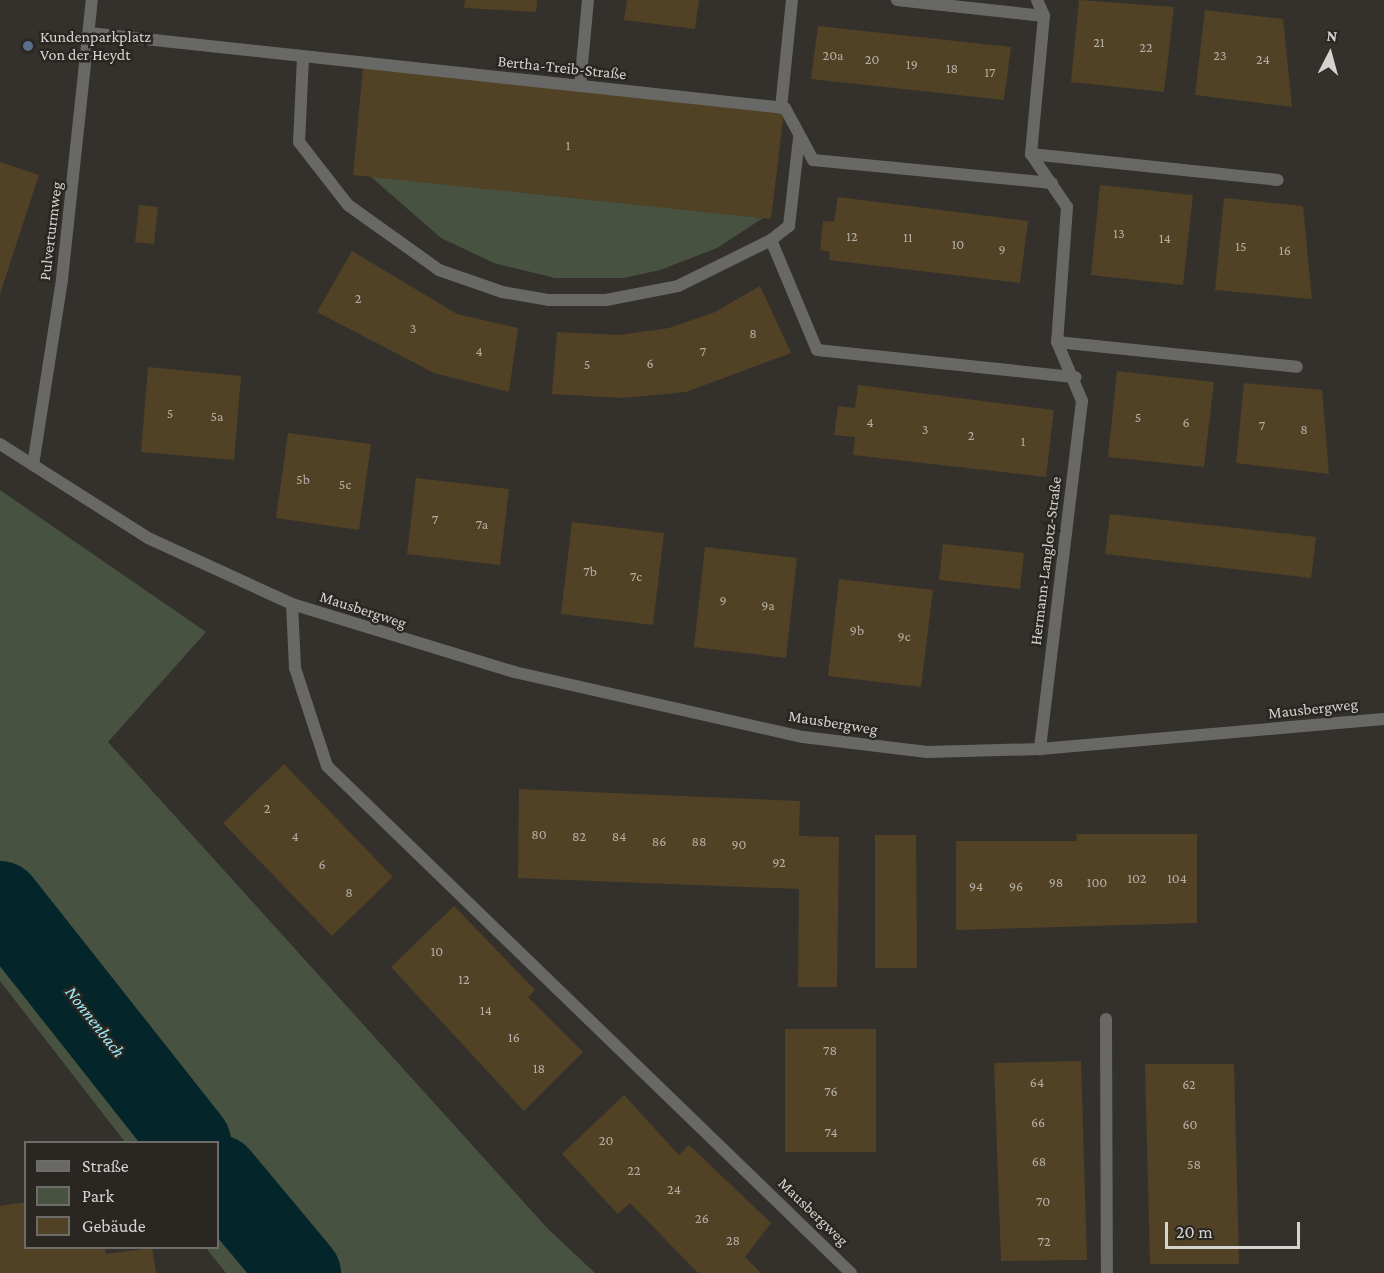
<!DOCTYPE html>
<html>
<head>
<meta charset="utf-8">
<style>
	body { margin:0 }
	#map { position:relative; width:1384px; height:1273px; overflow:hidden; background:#34312c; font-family:"Crimson Pro",serif }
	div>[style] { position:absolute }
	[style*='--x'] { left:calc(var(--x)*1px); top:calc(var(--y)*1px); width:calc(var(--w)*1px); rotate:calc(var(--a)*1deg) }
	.green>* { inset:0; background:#475340 }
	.river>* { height:81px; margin:-40.5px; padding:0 40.5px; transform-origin:40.5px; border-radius:40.5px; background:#04252a }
	.building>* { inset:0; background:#514125 }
	.minor>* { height:12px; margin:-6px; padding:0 6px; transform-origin:6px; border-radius:6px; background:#686967 }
	.dots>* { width:16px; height:16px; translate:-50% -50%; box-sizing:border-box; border:3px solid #2a2722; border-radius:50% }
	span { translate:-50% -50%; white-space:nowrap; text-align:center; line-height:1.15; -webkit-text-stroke:5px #2a2722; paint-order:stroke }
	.number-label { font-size:14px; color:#b4aea5 }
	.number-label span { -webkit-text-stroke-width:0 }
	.poi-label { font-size:16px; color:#d5d3d0 }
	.left { translate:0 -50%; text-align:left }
	.street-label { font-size:16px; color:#d5d3d0 }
	.water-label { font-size:18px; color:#9eebfb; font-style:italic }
	.legend { position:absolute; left:24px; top:1141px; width:195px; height:108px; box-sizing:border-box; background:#2a2722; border:2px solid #6e6c68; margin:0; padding:8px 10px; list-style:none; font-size:18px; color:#d5d3d0 }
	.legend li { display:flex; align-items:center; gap:12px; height:30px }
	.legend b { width:30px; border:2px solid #6e6c68 }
	.north { position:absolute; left:1300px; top:24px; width:60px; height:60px; -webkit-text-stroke:4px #2a2722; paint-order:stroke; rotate:6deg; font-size:16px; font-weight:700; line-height:24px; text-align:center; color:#d5d3d0 }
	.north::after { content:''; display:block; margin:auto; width:21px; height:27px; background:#d5d3d0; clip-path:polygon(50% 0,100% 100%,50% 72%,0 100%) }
	.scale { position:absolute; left:1165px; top:1222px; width:135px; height:27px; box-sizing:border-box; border:3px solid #d5d3d0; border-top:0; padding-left:8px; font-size:18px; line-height:21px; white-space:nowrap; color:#d5d3d0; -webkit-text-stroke:4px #2a2722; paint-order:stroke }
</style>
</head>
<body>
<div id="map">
	<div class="green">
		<i style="clip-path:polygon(370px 176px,763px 218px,717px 248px,660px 270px,624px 278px,555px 278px,494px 263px,441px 238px)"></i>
		<i style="clip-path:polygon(0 490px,206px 632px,108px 742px,548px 1229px,595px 1273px,226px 1273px,206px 1248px,218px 1248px,218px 1142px,125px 1142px,0 981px)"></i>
	</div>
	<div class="river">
		<i style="--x:0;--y:901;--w:307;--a:51.7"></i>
		<i style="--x:218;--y:1175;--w:128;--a:50.1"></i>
	</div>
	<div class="building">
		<i style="clip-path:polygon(465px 0,537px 0,536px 12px,464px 8px)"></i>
		<i style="clip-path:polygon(627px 0,699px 0,695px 29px,624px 20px)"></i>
		<i style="clip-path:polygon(1079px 0,1174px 7px,1164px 92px,1071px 82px)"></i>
		<i style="clip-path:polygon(1205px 10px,1283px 19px,1292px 107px,1195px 95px)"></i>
		<i style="clip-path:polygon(818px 26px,1011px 47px,1004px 100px,811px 79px)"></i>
		<i style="clip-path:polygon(363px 68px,784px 111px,771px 219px,353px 175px)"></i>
		<i style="clip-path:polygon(0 162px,39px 175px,0 294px)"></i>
		<i style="clip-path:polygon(1100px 185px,1193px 195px,1183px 285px,1091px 275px)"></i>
		<i style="clip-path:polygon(838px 197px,1028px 221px,1020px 283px,829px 260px,830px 252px,820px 250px,823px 221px,834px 222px)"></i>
		<i style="clip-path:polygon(1224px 198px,1303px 206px,1312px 299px,1215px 290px)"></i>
		<i style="clip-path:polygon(139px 205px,158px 207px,154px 244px,135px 242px)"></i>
		<i style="clip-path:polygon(352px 251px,457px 314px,518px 328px,509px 392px,434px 373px,317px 312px)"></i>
		<i style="clip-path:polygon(760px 286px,791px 353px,686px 392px,623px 398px,552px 394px,557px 332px,619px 335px,669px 328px,715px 312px)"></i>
		<i style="clip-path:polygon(148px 367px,241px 376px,234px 460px,141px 452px)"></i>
		<i style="clip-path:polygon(1117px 371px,1214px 382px,1204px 467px,1108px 457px)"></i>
		<i style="clip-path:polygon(1244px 383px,1322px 390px,1329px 474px,1236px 463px)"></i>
		<i style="clip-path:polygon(858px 385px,1054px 410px,1046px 477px,853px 455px,855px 437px,834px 435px,838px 406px,855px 408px)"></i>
		<i style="clip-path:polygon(288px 433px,371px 444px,359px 530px,276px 518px)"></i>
		<i style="clip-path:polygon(416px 478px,509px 489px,500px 565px,407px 554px)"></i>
		<i style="clip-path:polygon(1110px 514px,1316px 537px,1311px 578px,1105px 554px)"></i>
		<i style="clip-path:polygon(572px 522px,664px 533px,653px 625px,561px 614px)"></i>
		<i style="clip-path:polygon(943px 544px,1024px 553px,1020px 589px,939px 580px)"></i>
		<i style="clip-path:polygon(705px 547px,797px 558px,786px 658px,694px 647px)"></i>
		<i style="clip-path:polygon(839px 579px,933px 590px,921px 687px,828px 676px)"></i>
		<i style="clip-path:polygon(284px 764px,393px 877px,332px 936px,223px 823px)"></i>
		<i style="clip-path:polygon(519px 789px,800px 801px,799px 836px,839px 837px,837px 987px,798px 987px,799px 889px,518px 878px)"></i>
		<i style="clip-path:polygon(1076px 834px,1197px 834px,1197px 923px,956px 930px,956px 841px,1077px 841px)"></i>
		<i style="clip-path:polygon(875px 835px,916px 835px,917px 968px,875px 968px)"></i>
		<i style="clip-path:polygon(454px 906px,535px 990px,528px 997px,583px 1052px,524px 1111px,391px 967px)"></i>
		<i style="clip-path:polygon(785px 1029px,876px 1029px,876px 1152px,785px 1152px)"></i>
		<i style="clip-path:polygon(1081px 1061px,1087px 1260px,1001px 1261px,994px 1063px)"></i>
		<i style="clip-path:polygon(1145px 1064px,1234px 1064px,1239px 1264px,1150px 1264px)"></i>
		<i style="clip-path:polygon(624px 1095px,679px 1155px,689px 1145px,771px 1223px,745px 1257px,761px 1273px,698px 1273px,630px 1203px,618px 1214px,562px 1154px)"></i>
		<i style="clip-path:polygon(26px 1202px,26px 1248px,105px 1248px,106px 1254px,152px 1248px,156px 1273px,0 1273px,0 1206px)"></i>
	</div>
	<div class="minor">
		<i style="--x:897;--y:0;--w:148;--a:6.2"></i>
		<i style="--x:1037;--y:0;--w:17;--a:66"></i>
		<i style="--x:1044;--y:16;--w:139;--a:95.4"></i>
		<i style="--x:1031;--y:154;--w:64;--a:55.8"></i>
		<i style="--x:1067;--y:207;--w:135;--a:94.2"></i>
		<i style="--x:1057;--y:342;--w:64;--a:67"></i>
		<i style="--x:1082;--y:401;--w:351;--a:96.9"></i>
		<i style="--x:89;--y:33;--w:700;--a:6.15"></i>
		<i style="--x:785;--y:108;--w:59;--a:61.7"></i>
		<i style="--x:813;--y:160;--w:240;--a:5.5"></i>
		<i style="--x:303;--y:58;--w:84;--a:92.7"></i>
		<i style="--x:299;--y:142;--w:80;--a:52.1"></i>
		<i style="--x:348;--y:205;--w:112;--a:35.5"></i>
		<i style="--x:439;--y:270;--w:67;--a:19.2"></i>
		<i style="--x:502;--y:292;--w:48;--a:9.7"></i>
		<i style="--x:549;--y:300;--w:57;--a:0"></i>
		<i style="--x:606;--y:300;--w:73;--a:-11"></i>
		<i style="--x:678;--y:286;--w:104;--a:-26.3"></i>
		<i style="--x:771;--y:240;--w:23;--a:-38"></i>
		<i style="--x:789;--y:226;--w:89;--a:-83.5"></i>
		<i style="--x:580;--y:86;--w:86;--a:-84.7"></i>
		<i style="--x:781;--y:108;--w:109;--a:-84.2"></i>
		<i style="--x:1031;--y:154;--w:248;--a:6"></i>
		<i style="--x:771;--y:240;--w:119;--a:67.3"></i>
		<i style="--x:817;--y:350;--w:260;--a:6"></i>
		<i style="--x:1057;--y:342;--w:241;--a:5.9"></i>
		<i style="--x:0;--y:444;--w:175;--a:32.4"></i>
		<i style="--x:148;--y:538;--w:158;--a:24.6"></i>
		<i style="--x:292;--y:604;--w:232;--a:17"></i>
		<i style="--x:514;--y:672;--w:296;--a:12.7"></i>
		<i style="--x:803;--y:737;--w:125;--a:6.9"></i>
		<i style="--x:927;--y:752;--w:113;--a:-1.5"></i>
		<i style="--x:1040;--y:749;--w:345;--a:-5"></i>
		<i style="--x:33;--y:465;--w:188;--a:-81.1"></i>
		<i style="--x:62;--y:279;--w:281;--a:-83.9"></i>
		<i style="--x:292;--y:604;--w:64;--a:87.3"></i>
		<i style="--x:295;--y:668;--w:103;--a:71.9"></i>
		<i style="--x:327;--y:766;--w:729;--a:44.06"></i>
		<i style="--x:1106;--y:1019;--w:254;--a:89.8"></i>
	</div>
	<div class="dots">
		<i style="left:28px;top:46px;background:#5c6f8a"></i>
	</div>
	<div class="number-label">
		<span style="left:1099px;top:42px">21</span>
		<span style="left:1146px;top:47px">22</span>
		<span style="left:833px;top:55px">20a</span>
		<span style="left:1220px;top:55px">23</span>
		<span style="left:872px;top:59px">20</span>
		<span style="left:1263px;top:59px">24</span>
		<span style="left:912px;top:64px">19</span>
		<span style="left:952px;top:68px">18</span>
		<span style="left:990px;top:72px">17</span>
		<span style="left:568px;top:145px">1</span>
		<span style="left:1119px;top:233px">13</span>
		<span style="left:852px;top:236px">12</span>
		<span style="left:908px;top:237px">11</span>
		<span style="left:1165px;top:238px">14</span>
		<span style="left:958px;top:244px">10</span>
		<span style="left:1241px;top:246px">15</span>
		<span style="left:1002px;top:249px">9</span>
		<span style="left:1285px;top:250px">16</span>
		<span style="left:358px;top:298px">2</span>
		<span style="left:413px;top:328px">3</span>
		<span style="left:753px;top:333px">8</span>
		<span style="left:479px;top:351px">4</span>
		<span style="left:703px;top:351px">7</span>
		<span style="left:650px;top:363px">6</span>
		<span style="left:587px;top:364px">5</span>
		<span style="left:170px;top:413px">5</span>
		<span style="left:217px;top:416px">5a</span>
		<span style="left:1138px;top:417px">5</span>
		<span style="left:870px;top:422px">4</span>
		<span style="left:1186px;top:422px">6</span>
		<span style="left:1262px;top:425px">7</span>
		<span style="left:925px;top:429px">3</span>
		<span style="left:1304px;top:429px">8</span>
		<span style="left:971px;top:435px">2</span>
		<span style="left:1023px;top:441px">1</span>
		<span style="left:303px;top:479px">5b</span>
		<span style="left:345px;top:484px">5c</span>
		<span style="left:435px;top:519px">7</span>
		<span style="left:482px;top:524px">7a</span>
		<span style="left:590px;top:571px">7b</span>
		<span style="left:636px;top:576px">7c</span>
		<span style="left:723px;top:600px">9</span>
		<span style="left:768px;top:605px">9a</span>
		<span style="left:857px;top:630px">9b</span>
		<span style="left:904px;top:636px">9c</span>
		<span style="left:267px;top:808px">2</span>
		<span style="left:539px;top:834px">80</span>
		<span style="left:295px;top:836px">4</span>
		<span style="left:579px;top:836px">82</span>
		<span style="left:619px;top:836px">84</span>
		<span style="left:659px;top:841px">86</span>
		<span style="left:699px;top:841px">88</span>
		<span style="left:739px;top:844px">90</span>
		<span style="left:779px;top:862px">92</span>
		<span style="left:322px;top:864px">6</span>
		<span style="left:1137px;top:878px">102</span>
		<span style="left:1177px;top:878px">104</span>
		<span style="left:1056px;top:882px">98</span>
		<span style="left:1097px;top:882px">100</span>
		<span style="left:976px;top:886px">94</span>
		<span style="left:1016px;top:886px">96</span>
		<span style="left:349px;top:892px">8</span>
		<span style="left:437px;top:951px">10</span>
		<span style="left:464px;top:979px">12</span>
		<span style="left:486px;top:1010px">14</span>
		<span style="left:514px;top:1037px">16</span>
		<span style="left:830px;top:1050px">78</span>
		<span style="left:539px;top:1068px">18</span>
		<span style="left:1037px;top:1082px">64</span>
		<span style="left:1189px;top:1084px">62</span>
		<span style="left:831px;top:1091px">76</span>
		<span style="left:1038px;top:1122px">66</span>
		<span style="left:1190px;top:1124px">60</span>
		<span style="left:831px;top:1132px">74</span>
		<span style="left:606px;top:1140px">20</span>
		<span style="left:1039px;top:1161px">68</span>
		<span style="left:1194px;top:1164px">58</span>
		<span style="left:634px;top:1170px">22</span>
		<span style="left:674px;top:1189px">24</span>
		<span style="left:1043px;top:1201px">70</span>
		<span style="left:702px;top:1218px">26</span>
		<span style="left:733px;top:1240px">28</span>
		<span style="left:1044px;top:1241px">72</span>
	</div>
	<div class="poi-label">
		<span class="left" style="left:40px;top:46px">Kundenparkplatz<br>Von der Heydt</span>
	</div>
	<div class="street-label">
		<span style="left:562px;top:68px;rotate:6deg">Bertha-Treib-Straße</span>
		<span style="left:51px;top:231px;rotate:-83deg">Pulverturmweg</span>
		<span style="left:1046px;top:561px;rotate:-83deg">Hermann-Langlotz-Straße</span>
		<span style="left:363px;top:610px;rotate:18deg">Mausbergweg</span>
		<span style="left:1313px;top:709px;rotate:-6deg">Mausbergweg</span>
		<span style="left:833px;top:723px;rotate:9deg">Mausbergweg</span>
		<span style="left:813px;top:1212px;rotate:44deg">Mausbergweg</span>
	</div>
	<div class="water-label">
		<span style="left:95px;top:1022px;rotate:52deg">Nonnenbach</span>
	</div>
	<ul class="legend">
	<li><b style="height:8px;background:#686967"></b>Straße</li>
	<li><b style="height:16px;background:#475340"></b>Park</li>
	<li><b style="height:16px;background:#514125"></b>Gebäude</li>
	</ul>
	<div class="north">N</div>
	<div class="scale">20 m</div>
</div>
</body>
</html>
